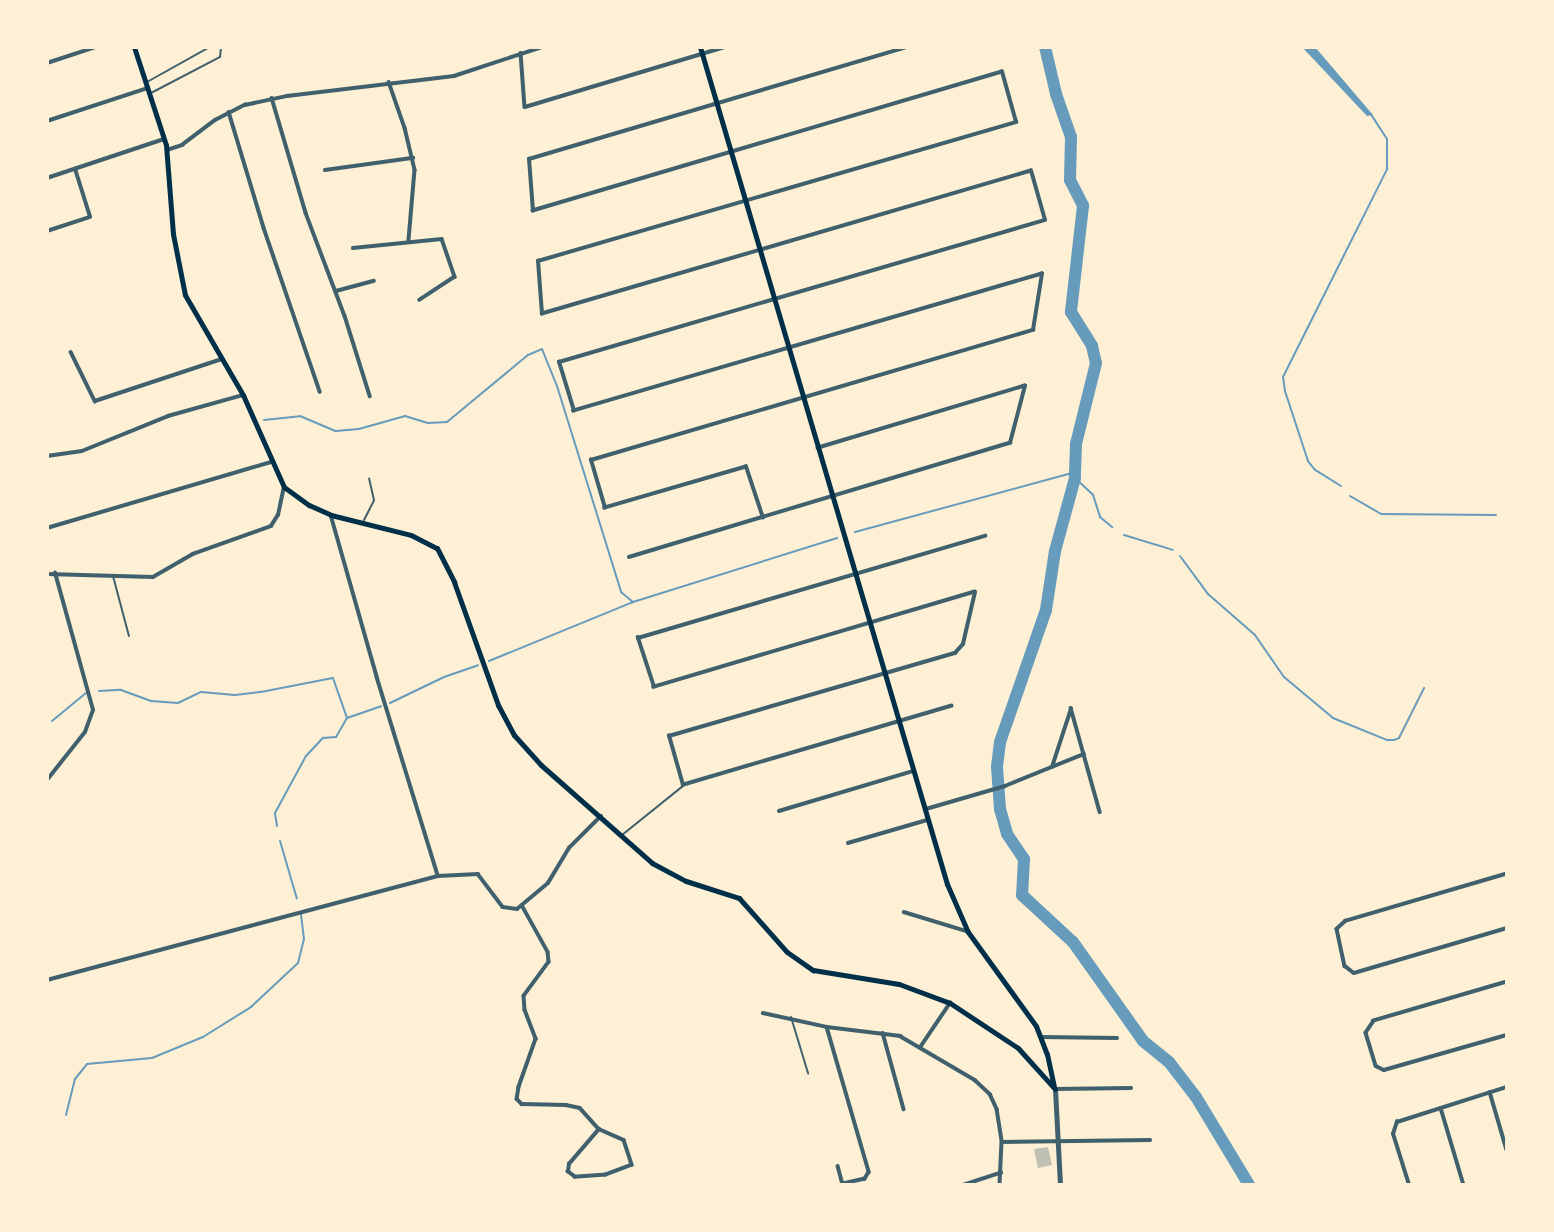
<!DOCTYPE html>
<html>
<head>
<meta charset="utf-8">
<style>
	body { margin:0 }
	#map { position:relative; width:1554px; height:1232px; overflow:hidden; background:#fdf0d5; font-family:"Archivo Narrow",sans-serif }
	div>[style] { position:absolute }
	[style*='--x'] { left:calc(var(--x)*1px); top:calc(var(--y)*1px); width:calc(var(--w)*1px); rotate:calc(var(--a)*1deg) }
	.water>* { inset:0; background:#669bbc }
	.stream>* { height:2px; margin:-1px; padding:0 1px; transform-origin:1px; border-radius:1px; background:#669bbc }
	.river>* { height:12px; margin:-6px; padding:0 6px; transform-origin:6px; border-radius:6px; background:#669bbc }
	.building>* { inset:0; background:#bec0b2 }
	.service>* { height:2px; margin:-1px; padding:0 1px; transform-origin:1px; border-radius:1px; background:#3f606c }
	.minor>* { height:3.5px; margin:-1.75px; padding:0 1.75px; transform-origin:1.75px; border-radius:1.75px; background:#3f606c }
	.tertiary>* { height:5px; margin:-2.5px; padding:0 2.5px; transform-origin:2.5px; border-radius:2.5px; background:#3f606c }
	.secondary>* { height:5px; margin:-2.5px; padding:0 2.5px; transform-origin:2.5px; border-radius:2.5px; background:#003049 }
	span { translate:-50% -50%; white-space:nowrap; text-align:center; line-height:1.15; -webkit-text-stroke:5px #fdf0d5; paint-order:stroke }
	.frame { position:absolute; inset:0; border:49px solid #fdf0d5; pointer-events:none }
</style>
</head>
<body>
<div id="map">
	<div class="water">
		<i style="clip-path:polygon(1302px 47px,1315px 47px,1373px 115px,1367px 116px)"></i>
	</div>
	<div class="stream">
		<i style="--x:264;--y:420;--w:36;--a:-6"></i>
		<i style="--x:300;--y:416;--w:39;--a:23"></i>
		<i style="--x:336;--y:431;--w:23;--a:-5"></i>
		<i style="--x:359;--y:429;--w:48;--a:-15.8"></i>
		<i style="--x:405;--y:416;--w:24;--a:17"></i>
		<i style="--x:428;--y:423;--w:19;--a:-3"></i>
		<i style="--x:447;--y:422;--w:105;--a:-39.6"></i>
		<i style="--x:528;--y:355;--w:15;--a:-23"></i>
		<i style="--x:542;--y:349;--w:40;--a:68"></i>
		<i style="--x:557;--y:386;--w:216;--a:72.7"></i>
		<i style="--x:621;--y:592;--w:16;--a:40"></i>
		<i style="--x:1075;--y:478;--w:25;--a:43"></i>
		<i style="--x:1093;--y:495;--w:23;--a:72"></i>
		<i style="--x:1100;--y:517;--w:16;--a:40"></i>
		<i style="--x:1341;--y:486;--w:31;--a:-148"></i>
		<i style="--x:1315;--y:470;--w:11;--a:-128"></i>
		<i style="--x:1308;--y:461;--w:74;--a:-108.2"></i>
		<i style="--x:1285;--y:391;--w:14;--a:-98"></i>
		<i style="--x:1283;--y:377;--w:233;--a:-63.4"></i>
		<i style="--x:1387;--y:169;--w:30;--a:-90"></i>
		<i style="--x:1387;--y:139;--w:30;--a:-123"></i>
		<i style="--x:1350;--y:496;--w:36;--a:30"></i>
		<i style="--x:1381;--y:514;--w:115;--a:0.5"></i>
		<i style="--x:855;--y:532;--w:222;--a:-15.2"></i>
		<i style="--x:1069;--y:474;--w:9;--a:-36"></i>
		<i style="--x:1124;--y:535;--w:51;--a:17"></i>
		<i style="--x:1180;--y:556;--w:47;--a:53.6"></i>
		<i style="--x:1208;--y:594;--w:62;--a:41.1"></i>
		<i style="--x:1255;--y:635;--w:51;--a:55.4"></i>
		<i style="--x:1284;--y:677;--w:64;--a:39.9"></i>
		<i style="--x:1333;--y:718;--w:58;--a:22.2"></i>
		<i style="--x:1387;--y:740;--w:7;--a:0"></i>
		<i style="--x:1394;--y:740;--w:5;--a:-22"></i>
		<i style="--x:1399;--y:738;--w:56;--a:-63.4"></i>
		<i style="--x:489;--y:661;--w:156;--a:-22.3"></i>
		<i style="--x:633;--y:602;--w:214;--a:-17.4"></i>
		<i style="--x:99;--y:691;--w:22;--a:-3"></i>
		<i style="--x:121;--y:690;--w:32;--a:20"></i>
		<i style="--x:151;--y:701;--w:27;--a:4"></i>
		<i style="--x:178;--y:703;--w:25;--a:-26"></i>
		<i style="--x:201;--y:692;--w:34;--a:5"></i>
		<i style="--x:235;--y:695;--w:26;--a:-7"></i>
		<i style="--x:261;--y:692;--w:73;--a:-11"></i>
		<i style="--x:333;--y:678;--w:42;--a:70.7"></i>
		<i style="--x:390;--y:703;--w:60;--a:-25.7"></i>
		<i style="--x:444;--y:677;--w:36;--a:-19"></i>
		<i style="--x:52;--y:721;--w:44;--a:-39.5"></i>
		<i style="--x:277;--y:826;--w:13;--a:-99"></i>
		<i style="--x:275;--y:813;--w:65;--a:-61.5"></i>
		<i style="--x:306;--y:756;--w:25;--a:-47"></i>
		<i style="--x:323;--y:738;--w:13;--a:-4"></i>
		<i style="--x:336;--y:737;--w:22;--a:-60"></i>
		<i style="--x:347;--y:718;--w:36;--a:-19"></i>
		<i style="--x:280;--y:841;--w:60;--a:73.7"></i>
		<i style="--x:66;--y:1115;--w:37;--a:-76"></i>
		<i style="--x:75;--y:1079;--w:19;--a:-51"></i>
		<i style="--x:87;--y:1064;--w:65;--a:-5.3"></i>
		<i style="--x:152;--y:1058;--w:55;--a:-22.4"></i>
		<i style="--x:203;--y:1037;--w:57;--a:-32"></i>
		<i style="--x:251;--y:1007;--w:64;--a:-43.1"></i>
		<i style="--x:298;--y:963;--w:25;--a:-76"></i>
		<i style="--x:304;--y:939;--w:25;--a:-97"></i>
	</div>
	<div class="river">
		<i style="--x:1045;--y:47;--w:48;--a:76.8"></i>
		<i style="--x:1056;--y:94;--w:46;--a:70.8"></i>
		<i style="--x:1071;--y:137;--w:43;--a:91.3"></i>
		<i style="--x:1070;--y:180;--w:29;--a:63"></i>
		<i style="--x:1083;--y:206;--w:107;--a:96.5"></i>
		<i style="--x:1071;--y:312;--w:40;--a:58"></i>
		<i style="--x:1092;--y:346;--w:17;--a:77"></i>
		<i style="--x:1096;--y:363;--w:83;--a:103.9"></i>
		<i style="--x:1076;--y:444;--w:34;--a:92"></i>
		<i style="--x:1075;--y:478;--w:76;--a:105.3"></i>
		<i style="--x:1055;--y:551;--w:60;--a:98.7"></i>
		<i style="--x:1046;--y:610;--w:140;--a:109.2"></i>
		<i style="--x:1000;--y:742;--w:25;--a:97"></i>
		<i style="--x:997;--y:767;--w:42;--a:85.9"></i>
		<i style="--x:1000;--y:809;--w:26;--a:74"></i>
		<i style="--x:1007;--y:834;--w:30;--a:56"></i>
		<i style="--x:1024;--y:859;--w:36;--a:93"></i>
		<i style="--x:1022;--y:895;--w:69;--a:42.7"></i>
		<i style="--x:1073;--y:942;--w:121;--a:54.7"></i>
		<i style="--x:1143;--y:1041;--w:33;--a:39"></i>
		<i style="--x:1169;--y:1062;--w:44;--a:52.4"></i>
		<i style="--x:1196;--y:1097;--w:103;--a:58.9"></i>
	</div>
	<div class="building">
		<i style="clip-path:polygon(1048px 1147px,1052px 1165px,1038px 1168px,1034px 1149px)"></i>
	</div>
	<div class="service">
		<i style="--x:147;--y:82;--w:72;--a:-29.1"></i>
		<i style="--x:151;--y:93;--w:78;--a:-27.6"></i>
		<i style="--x:220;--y:57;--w:10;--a:-84"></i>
		<i style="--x:364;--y:520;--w:22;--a:-63"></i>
		<i style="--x:374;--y:500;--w:22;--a:-103"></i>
		<i style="--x:113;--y:576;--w:62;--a:75.1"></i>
		<i style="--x:622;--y:835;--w:78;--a:-38.8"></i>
		<i style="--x:791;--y:1017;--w:59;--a:73.1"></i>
	</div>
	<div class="minor">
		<i style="--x:521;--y:53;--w:54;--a:85.8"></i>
		<i style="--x:525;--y:107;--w:209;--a:-16.7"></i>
		<i style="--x:47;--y:63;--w:52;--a:-18.1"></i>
		<i style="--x:389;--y:82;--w:49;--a:70.8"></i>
		<i style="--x:405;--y:128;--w:43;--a:76.6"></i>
		<i style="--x:415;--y:170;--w:70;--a:94.9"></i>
		<i style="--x:272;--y:98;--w:120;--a:73.5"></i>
		<i style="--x:306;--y:213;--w:110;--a:69.3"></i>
		<i style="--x:345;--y:316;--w:84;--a:72.6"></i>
		<i style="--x:229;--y:112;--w:121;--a:73.2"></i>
		<i style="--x:264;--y:228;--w:173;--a:71.1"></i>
		<i style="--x:47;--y:121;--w:106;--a:-18.1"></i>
		<i style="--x:167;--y:150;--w:16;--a:-18"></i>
		<i style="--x:182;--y:145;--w:41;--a:-37.1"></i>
		<i style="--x:215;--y:120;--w:34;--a:-27"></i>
		<i style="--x:245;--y:105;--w:43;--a:-12.1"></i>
		<i style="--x:287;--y:96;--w:168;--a:-6.8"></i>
		<i style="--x:454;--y:76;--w:93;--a:-18.2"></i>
		<i style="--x:325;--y:170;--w:89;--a:-7.8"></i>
		<i style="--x:47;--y:178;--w:123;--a:-18.4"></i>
		<i style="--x:47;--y:231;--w:45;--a:-18"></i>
		<i style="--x:90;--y:217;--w:50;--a:-107.4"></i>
		<i style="--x:353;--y:248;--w:89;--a:-5.8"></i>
		<i style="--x:442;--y:239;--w:40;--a:71.1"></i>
		<i style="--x:455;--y:277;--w:42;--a:146.7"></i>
		<i style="--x:336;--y:291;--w:39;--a:-15"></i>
		<i style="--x:71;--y:352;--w:55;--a:63.9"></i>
		<i style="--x:95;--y:401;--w:134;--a:-18.3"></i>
		<i style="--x:47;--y:456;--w:35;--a:-8"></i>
		<i style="--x:82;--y:451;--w:93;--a:-22.1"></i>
		<i style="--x:168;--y:416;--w:78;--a:-15.6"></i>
		<i style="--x:331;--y:515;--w:168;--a:74.1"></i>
		<i style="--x:377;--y:677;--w:207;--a:72.9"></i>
		<i style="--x:763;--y:518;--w:54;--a:-108.4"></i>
		<i style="--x:746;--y:467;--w:147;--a:163.8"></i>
		<i style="--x:605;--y:508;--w:50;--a:-106.3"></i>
		<i style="--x:591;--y:460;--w:461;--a:-16.4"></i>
		<i style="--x:1033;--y:330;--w:57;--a:-80.9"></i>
		<i style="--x:1042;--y:274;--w:488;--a:163.7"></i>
		<i style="--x:574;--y:411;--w:51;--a:-107"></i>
		<i style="--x:559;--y:362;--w:506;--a:-16.29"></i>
		<i style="--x:1045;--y:220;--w:51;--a:-105.9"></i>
		<i style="--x:1031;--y:171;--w:509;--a:163.7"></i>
		<i style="--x:542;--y:314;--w:53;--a:-94.3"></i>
		<i style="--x:538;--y:261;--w:498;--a:-16.2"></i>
		<i style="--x:1016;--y:122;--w:52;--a:-105.6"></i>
		<i style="--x:1002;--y:72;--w:489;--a:163.5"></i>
		<i style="--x:533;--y:211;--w:52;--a:-94.4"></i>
		<i style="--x:529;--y:159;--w:395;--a:-16.5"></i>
		<i style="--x:47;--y:528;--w:234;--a:-16.4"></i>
		<i style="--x:629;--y:557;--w:398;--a:-16.7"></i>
		<i style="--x:1010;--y:443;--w:59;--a:-75.3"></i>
		<i style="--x:1025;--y:386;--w:216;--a:163.3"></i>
		<i style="--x:47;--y:574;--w:106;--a:1.6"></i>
		<i style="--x:153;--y:577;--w:46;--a:-29.9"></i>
		<i style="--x:193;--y:554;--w:83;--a:-19.7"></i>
		<i style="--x:271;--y:526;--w:13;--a:-58"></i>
		<i style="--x:278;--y:515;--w:29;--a:-78"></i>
		<i style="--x:952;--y:706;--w:280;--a:163.6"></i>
		<i style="--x:683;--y:785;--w:51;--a:-105.9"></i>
		<i style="--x:669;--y:736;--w:298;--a:-16.2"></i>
		<i style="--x:955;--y:653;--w:12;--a:-48"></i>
		<i style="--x:963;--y:644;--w:53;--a:-77"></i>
		<i style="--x:975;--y:592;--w:335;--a:163.5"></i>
		<i style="--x:654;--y:687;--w:52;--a:-108.1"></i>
		<i style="--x:638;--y:638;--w:362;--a:-16.4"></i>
		<i style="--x:1071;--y:708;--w:108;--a:74.4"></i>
		<i style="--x:1052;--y:767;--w:61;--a:-71.9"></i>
		<i style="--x:47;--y:780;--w:61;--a:-51.6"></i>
		<i style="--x:85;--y:732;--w:23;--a:-70"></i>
		<i style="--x:93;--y:710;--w:142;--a:-105.5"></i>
		<i style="--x:926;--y:809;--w:82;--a:-16.2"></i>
		<i style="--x:1005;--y:786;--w:85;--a:-22.1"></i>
		<i style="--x:779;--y:811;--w:140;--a:-16.6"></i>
		<i style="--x:848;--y:843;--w:82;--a:-16.2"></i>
		<i style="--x:1507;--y:874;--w:168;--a:163.7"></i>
		<i style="--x:1346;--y:921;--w:12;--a:138"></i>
		<i style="--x:1337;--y:929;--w:38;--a:78"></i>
		<i style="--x:1345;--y:966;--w:11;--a:38"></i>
		<i style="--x:1354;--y:973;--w:159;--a:-16.4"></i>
		<i style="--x:523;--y:907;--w:51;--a:60.9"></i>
		<i style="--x:548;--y:952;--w:10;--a:84"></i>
		<i style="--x:549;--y:962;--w:42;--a:126.3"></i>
		<i style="--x:524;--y:996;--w:14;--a:86"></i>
		<i style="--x:525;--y:1010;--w:31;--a:69"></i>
		<i style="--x:536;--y:1039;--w:51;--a:109.5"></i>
		<i style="--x:519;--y:1087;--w:12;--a:99"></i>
		<i style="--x:517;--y:1099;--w:7;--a:45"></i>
		<i style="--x:522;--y:1104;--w:44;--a:1.3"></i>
		<i style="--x:566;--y:1105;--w:14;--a:12"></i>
		<i style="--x:580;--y:1108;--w:28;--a:48"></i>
		<i style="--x:599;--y:1129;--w:27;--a:24"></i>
		<i style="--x:624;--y:1140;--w:26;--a:72"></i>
		<i style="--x:632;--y:1165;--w:28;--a:159"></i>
		<i style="--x:606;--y:1175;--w:31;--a:176"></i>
		<i style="--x:575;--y:1177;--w:9;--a:-144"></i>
		<i style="--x:568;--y:1172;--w:8;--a:-83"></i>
		<i style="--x:569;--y:1164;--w:46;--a:-49.4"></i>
		<i style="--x:904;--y:912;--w:65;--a:17"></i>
		<i style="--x:47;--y:980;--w:405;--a:-14.9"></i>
		<i style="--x:438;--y:876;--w:40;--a:-2.9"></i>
		<i style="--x:478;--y:874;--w:41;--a:52.9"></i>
		<i style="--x:503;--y:907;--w:14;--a:8"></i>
		<i style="--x:517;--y:909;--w:40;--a:-40"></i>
		<i style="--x:548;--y:883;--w:41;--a:-59"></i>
		<i style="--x:569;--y:848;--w:45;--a:-45"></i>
		<i style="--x:1507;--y:982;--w:139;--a:163.7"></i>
		<i style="--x:1374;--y:1021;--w:14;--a:124"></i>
		<i style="--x:1366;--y:1033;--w:34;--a:73"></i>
		<i style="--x:1376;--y:1066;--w:9;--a:27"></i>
		<i style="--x:1384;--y:1070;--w:128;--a:-15.9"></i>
		<i style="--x:763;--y:1013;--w:66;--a:12.3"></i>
		<i style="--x:827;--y:1027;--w:74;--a:7"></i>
		<i style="--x:900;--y:1036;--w:87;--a:30.4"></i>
		<i style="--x:975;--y:1080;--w:21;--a:43"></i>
		<i style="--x:990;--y:1094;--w:17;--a:65"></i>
		<i style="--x:997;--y:1109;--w:33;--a:81"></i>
		<i style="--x:1002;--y:1142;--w:43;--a:92.7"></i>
		<i style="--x:827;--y:1027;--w:151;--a:73.8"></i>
		<i style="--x:869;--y:1172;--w:8;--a:120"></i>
		<i style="--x:865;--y:1179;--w:23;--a:167"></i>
		<i style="--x:883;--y:1033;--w:79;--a:74.6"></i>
		<i style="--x:1041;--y:1037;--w:76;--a:0.8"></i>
		<i style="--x:921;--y:1046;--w:52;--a:-56"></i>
		<i style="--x:1055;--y:1089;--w:76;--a:-0.8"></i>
		<i style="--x:1490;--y:1092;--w:60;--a:73.7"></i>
		<i style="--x:1441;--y:1108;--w:80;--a:73.4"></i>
		<i style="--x:1002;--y:1142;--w:148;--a:-0.8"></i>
		<i style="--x:838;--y:1166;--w:20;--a:75"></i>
		<i style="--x:963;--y:1185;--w:40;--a:-18"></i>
		<i style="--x:1409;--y:1185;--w:53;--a:-107.4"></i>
		<i style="--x:1393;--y:1134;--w:13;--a:-72"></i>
		<i style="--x:1397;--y:1122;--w:115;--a:-17.7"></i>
	</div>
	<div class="tertiary">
		<i style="--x:1055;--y:1089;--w:96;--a:87"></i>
	</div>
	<div class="secondary">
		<i style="--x:134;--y:47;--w:103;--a:71.9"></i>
		<i style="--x:166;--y:145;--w:89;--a:85.5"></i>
		<i style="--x:173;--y:234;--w:62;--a:78.9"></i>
		<i style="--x:185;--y:295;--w:116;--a:59.9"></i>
		<i style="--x:243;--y:395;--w:101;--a:66"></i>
		<i style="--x:284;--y:487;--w:31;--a:36"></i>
		<i style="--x:309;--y:505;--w:24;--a:24"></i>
		<i style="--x:331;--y:515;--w:82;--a:14"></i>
		<i style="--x:411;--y:535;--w:29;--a:27"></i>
		<i style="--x:437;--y:548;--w:38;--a:63"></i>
		<i style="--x:454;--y:582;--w:131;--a:70.3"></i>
		<i style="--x:498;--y:705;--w:34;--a:62"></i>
		<i style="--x:514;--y:735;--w:40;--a:48"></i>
		<i style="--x:541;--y:765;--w:148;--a:41.4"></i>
		<i style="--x:652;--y:863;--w:38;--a:28"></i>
		<i style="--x:686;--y:881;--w:56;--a:17.8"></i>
		<i style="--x:739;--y:898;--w:72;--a:48.4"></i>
		<i style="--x:787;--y:952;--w:32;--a:35"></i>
		<i style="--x:813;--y:970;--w:87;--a:9.2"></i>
		<i style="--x:899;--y:984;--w:54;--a:20.4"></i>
		<i style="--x:950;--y:1003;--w:82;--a:33.5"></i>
		<i style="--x:1018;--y:1048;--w:55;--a:47.9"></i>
		<i style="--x:700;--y:47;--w:873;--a:73.56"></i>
		<i style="--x:947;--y:884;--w:52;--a:66.4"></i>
		<i style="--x:968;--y:932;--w:116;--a:54.1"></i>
		<i style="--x:1036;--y:1026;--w:30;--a:69"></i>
		<i style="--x:1047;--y:1054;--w:33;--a:78"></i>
	</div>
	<div class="frame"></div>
</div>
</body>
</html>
